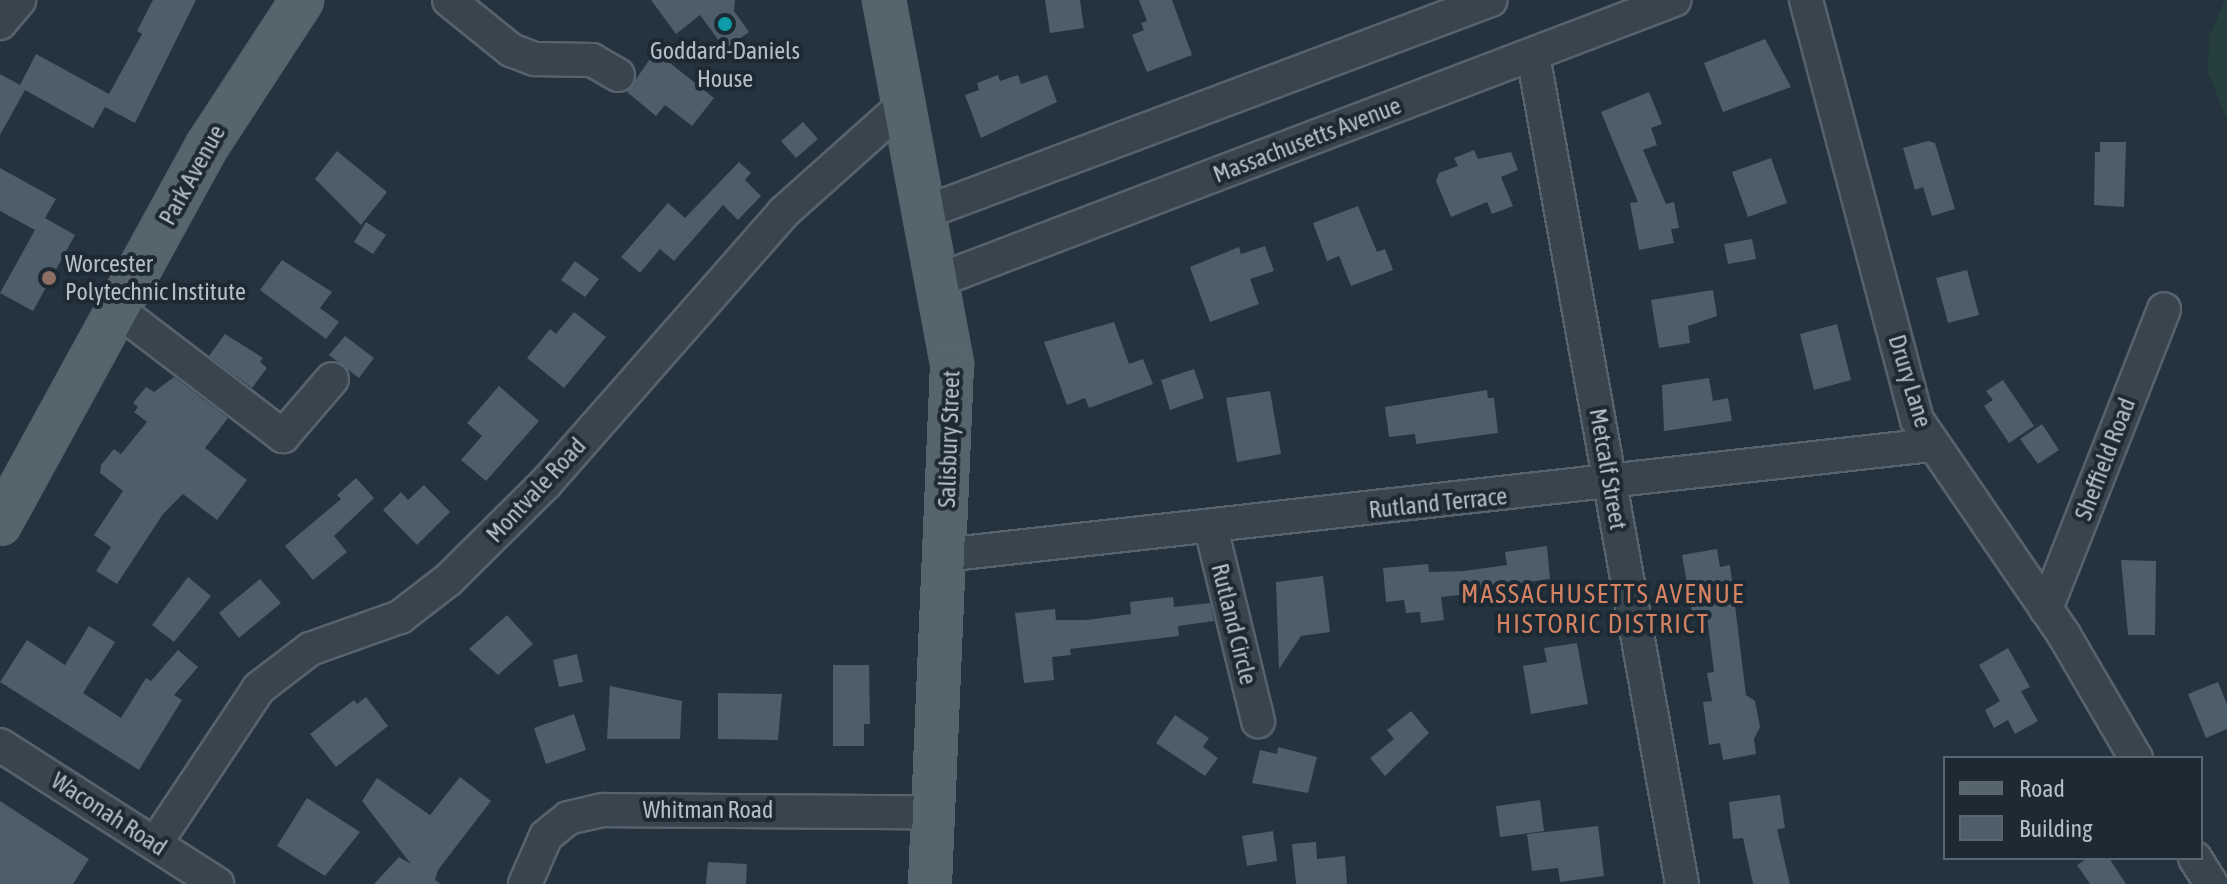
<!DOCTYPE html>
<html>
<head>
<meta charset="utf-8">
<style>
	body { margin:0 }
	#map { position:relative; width:2227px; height:884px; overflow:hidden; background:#24333e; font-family:"Asap Condensed",sans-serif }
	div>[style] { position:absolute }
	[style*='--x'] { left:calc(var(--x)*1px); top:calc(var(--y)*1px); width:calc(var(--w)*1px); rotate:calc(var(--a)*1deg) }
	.green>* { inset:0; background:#263f3e }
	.building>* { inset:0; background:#4d5d69 }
	.roads { filter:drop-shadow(2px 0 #56626c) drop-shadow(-2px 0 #56626c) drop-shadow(0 2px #56626c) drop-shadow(0 -2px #56626c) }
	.minor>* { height:32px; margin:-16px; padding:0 16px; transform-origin:16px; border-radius:16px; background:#38444e }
	.major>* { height:40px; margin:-20px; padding:0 20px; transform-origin:20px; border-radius:20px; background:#56646e }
	.dots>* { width:22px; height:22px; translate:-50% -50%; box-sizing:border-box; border:4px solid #1d2933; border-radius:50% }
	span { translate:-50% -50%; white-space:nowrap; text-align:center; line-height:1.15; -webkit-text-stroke:8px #1d2933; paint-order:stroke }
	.poi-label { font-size:24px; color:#b4bfc9 }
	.left { translate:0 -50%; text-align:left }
	.street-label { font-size:24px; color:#b4bfc9 }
	.neighbourhood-label { font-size:26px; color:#d58263; letter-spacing:2px }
	.legend { position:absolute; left:1943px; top:756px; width:260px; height:104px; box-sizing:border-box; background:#1d2933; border:2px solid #59656f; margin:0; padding:10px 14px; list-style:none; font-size:24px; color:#b4bfc9 }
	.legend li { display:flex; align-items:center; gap:16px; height:40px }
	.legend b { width:40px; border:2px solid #59656f }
</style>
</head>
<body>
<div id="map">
	<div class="green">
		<i style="clip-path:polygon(2225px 0,2227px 0,2227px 121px,2208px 72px,2209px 37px)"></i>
	</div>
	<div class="building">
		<i style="clip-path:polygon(153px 0,196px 0,135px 123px,105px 107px,93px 128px,25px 90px,0 135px,0 74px,20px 85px,36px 54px,109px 94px,142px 34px,137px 31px)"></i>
		<i style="clip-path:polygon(651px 0,735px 0,734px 11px,749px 32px,725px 49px,700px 15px,676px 34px)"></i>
		<i style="clip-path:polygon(1045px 0,1080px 0,1084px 28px,1050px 33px)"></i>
		<i style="clip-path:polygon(1139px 0,1172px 0,1192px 55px,1147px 72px,1132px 35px,1144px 30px,1141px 23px,1147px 21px)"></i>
		<i style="clip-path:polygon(1765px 39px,1791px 87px,1723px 112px,1704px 63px)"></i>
		<i style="clip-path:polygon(659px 46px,674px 58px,670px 63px,714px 98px,692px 126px,665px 105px,656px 116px,627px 92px)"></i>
		<i style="clip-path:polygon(998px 75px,1000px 81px,1018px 75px,1021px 84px,1047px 75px,1057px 102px,981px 138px,965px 95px,979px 90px,977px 83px)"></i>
		<i style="clip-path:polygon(1649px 92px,1662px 124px,1651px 128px,1657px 145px,1643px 150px,1666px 204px,1674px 202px,1679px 228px,1671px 229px,1674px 243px,1639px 250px,1630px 203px,1638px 202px,1601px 112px)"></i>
		<i style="clip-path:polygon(803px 122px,818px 139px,796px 158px,781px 141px)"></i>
		<i style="clip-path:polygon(1928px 141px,1935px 143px,1955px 209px,1932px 216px,1923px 187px,1915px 190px,1903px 148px)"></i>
		<i style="clip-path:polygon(2100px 142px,2126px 142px,2124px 207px,2094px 205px,2095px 152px,2100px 152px)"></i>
		<i style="clip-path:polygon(1474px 150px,1478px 159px,1511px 152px,1518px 170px,1501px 177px,1513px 206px,1492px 214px,1487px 202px,1451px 217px,1436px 181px,1439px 173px,1458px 166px,1454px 158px)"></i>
		<i style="clip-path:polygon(337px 151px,387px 192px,361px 225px,315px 179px)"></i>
		<i style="clip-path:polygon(1771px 158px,1787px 203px,1748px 217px,1732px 172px)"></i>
		<i style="clip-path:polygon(739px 162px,751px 173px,745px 180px,761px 196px,738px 220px,723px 205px,674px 261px,660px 249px,640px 273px,621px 257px,668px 203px,685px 218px)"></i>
		<i style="clip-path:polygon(0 168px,56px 199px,45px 218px,75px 235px,33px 311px,0 293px,35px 230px,0 211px)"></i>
		<i style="clip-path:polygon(1358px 206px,1377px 252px,1385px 249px,1393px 270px,1351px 286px,1339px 256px,1327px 261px,1313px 223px)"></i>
		<i style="clip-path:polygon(366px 222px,386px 235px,373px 254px,354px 242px)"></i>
		<i style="clip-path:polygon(1752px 239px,1756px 259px,1728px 264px,1724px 244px)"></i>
		<i style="clip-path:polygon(1265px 246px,1274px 271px,1250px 279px,1259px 304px,1210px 322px,1190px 267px,1239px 247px,1241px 254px)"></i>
		<i style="clip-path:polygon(282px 260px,332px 292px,320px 308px,339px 322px,326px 339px,260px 290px)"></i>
		<i style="clip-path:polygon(575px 261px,599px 279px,585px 297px,561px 280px)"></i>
		<i style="clip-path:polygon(1967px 270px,1979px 315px,1948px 323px,1936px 278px)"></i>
		<i style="clip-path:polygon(1713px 290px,1717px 316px,1688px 326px,1690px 343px,1659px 348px,1651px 300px)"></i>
		<i style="clip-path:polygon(574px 312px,606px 337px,564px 388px,527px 358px,550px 329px,556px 334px)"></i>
		<i style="clip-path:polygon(1114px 322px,1129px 364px,1143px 359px,1153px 384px,1089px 408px,1085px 398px,1067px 405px,1044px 342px)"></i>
		<i style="clip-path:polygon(1837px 324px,1851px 380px,1814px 390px,1800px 334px)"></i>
		<i style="clip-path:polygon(225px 334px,263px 358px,260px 362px,267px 368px,252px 388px,209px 356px)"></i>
		<i style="clip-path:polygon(345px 336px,374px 358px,359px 378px,329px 355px)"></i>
		<i style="clip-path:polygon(1194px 369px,1204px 398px,1170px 410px,1161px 380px)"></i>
		<i style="clip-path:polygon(174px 377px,228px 418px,205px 448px,247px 480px,217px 520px,183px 494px,163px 514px,117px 584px,96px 571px,111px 547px,94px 535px,123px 491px,100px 473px,101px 465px,114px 449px,121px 454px,147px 422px,134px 412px,138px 407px,133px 403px,146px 387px,154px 392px)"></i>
		<i style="clip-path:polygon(1709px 378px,1713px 401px,1728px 398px,1732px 421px,1664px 431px,1662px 385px)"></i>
		<i style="clip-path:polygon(2003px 380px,2034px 426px,2009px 443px,1984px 406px,1993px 400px,1986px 391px)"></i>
		<i style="clip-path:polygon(499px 386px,539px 421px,486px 481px,461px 460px,482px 436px,467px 423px)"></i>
		<i style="clip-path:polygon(1487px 390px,1488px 398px,1494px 398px,1498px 433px,1416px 444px,1415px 434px,1389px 437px,1385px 407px)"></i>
		<i style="clip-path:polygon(1270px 391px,1281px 454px,1237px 462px,1226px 398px)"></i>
		<i style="clip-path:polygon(2042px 424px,2059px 450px,2038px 464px,2020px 439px)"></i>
		<i style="clip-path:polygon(356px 478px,374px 498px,334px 536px,347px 552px,313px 580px,285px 546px,341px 499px,337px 495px)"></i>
		<i style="clip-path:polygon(424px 485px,450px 512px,417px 545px,383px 510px,401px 492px,408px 500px)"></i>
		<i style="clip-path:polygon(1547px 546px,1550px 579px,1513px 584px,1513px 589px,1441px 597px,1444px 620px,1421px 623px,1420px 612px,1406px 613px,1404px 600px,1386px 602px,1383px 568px,1428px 564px,1429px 572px,1464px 571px,1507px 565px,1505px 552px)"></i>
		<i style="clip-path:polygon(1717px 549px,1720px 567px,1730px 565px,1746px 695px,1755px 701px,1760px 727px,1754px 739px,1756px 754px,1723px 760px,1720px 743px,1709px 745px,1703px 702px,1712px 701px,1707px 673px,1714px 672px,1707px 616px,1693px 618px,1682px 555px)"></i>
		<i style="clip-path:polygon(2121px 560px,2156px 561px,2155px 635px,2128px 635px)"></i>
		<i style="clip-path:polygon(1323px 576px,1330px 632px,1301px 636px,1279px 669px,1276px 582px)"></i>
		<i style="clip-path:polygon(188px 577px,211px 596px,174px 642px,152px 625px)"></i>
		<i style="clip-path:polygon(260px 579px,281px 603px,239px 638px,219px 613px)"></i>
		<i style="clip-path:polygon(1173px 597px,1174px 607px,1210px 603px,1214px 621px,1178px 626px,1179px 636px,1070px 649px,1071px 655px,1052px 657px,1054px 680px,1024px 683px,1015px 613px,1055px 609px,1056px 620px,1087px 620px,1131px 614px,1130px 602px)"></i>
		<i style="clip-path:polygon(507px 615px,533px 644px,498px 675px,469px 649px)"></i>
		<i style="clip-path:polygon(89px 626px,115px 642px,83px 693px,121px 718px,146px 678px,151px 681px,178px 650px,198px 667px,174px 695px,182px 700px,139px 770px,0 682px,27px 640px,65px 665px)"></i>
		<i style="clip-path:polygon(1577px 643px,1588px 704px,1531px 714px,1523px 666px,1547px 662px,1544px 648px)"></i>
		<i style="clip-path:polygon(2008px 648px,2030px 687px,2021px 691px,2038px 721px,2015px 734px,2008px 720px,1994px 728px,1985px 710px,2000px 701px,1979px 665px)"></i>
		<i style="clip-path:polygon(577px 654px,583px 682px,559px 687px,553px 660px)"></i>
		<i style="clip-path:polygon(833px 665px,869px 665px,870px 724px,864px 724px,864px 746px,833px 746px)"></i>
		<i style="clip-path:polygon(2218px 682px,2227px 704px,2227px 729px,2206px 738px,2188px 694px)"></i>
		<i style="clip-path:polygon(610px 686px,682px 701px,680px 739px,607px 739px)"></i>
		<i style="clip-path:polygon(718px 693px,782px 694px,778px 740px,718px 739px)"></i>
		<i style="clip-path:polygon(366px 697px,388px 726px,336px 767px,310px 734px,354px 700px,357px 704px)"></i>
		<i style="clip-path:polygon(1411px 711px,1429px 733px,1385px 776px,1370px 758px,1394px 739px,1387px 730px)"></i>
		<i style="clip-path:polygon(574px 714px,586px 750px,546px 764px,534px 728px)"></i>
		<i style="clip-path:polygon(1175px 715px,1209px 738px,1203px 747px,1218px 758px,1205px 776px,1156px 743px)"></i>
		<i style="clip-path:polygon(1278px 747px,1317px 757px,1308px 793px,1252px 783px,1260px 750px,1277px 754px)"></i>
		<i style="clip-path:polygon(460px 777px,491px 801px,438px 870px,435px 880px,441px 884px,374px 884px,399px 857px,411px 864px,362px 801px,377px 778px,430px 815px)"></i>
		<i style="clip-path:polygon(1780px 795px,1785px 828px,1777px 829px,1790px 884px,1753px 884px,1743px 838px,1733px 839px,1729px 802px)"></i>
		<i style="clip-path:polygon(307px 798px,360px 832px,325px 876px,277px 846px)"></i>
		<i style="clip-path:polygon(1540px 800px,1544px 831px,1500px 837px,1496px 806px)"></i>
		<i style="clip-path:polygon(0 801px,89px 859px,73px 884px,0 884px)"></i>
		<i style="clip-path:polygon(1598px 826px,1604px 876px,1560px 882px,1558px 868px,1532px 871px,1527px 834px)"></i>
		<i style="clip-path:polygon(1273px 831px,1277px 861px,1247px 866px,1242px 836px)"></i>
		<i style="clip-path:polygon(1316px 842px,1317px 859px,1345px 856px,1347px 884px,1296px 884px,1292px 844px)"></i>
		<i style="clip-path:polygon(2088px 858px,2109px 858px,2126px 884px,2090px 884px,2077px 865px)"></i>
		<i style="clip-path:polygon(708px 862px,747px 864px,746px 884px,706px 884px)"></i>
	</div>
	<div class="roads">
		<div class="minor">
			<i style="--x:449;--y:0;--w:80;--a:38.9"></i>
			<i style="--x:511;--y:50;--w:26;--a:21"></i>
			<i style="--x:535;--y:59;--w:57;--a:1"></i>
			<i style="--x:592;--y:60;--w:30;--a:30"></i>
			<i style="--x:1806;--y:0;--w:434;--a:75.2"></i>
			<i style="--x:1917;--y:420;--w:260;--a:55.6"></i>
			<i style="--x:2064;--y:635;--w:143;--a:59.7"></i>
			<i style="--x:0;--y:23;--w:30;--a:-50"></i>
			<i style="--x:1533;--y:55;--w:842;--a:79.81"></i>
			<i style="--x:926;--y:212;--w:603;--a:-20.57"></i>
			<i style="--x:939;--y:280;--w:787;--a:-20.85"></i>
			<i style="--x:118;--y:310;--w:208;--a:37.4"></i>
			<i style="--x:283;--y:436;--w:75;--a:-49.3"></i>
			<i style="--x:1211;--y:528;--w:199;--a:76.3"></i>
			<i style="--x:944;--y:555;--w:993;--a:-6.36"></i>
			<i style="--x:2046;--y:609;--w:322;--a:-68.5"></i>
			<i style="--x:0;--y:745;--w:258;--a:32.6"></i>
			<i style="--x:155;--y:844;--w:187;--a:-56.3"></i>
			<i style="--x:259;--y:688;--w:64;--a:-37.4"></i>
			<i style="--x:310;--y:649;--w:96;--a:-19.6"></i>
			<i style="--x:400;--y:617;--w:61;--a:-37.6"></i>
			<i style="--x:448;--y:580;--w:138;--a:-44.7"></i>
			<i style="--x:546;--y:483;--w:361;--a:-48.7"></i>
			<i style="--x:784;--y:212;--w:162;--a:-41.8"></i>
			<i style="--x:2195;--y:858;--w:31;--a:58"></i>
			<i style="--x:525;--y:884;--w:52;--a:-66.4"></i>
			<i style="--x:546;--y:836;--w:28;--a:-39"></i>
			<i style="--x:568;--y:818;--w:36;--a:-13"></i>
			<i style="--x:603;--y:810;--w:327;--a:0.4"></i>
		</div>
		<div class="major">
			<i style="--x:884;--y:0;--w:371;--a:79.4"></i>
			<i style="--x:952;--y:365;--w:519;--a:92.43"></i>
			<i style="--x:0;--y:524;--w:431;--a:-61.3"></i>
			<i style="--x:207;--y:146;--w:174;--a:-56.9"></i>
		</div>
	</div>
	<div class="dots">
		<i style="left:725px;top:24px;background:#0f9aa8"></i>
		<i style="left:49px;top:278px;background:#8d6e63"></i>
	</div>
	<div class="poi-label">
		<span style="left:725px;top:65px">Goddard-Daniels<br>House</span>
		<span class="left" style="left:65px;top:278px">Worcester<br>Polytechnic Institute</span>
	</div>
	<div class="street-label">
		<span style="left:1307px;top:140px;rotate:-21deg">Massachusetts Avenue</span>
		<span style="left:192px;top:175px;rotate:-61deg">Park Avenue</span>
		<span style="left:1910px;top:381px;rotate:73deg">Drury Lane</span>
		<span style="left:949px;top:439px;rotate:-88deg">Salisbury Street</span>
		<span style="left:2105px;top:459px;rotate:-69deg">Sheffield Road</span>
		<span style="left:1608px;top:469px;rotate:80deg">Metcalf Street</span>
		<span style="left:536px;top:490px;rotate:-47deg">Montvale Road</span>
		<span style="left:1438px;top:503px;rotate:-6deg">Rutland Terrace</span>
		<span style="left:1234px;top:624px;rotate:76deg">Rutland Circle</span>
		<span style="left:708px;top:810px">Whitman Road</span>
		<span style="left:109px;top:814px;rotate:33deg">Waconah Road</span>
	</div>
	<div class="neighbourhood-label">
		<span style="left:1603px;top:610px">MASSACHUSETTS AVENUE<br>HISTORIC DISTRICT</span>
	</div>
	<ul class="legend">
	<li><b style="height:10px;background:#56646e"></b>Road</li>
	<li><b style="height:22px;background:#4d5d69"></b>Building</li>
	</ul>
</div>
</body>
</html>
